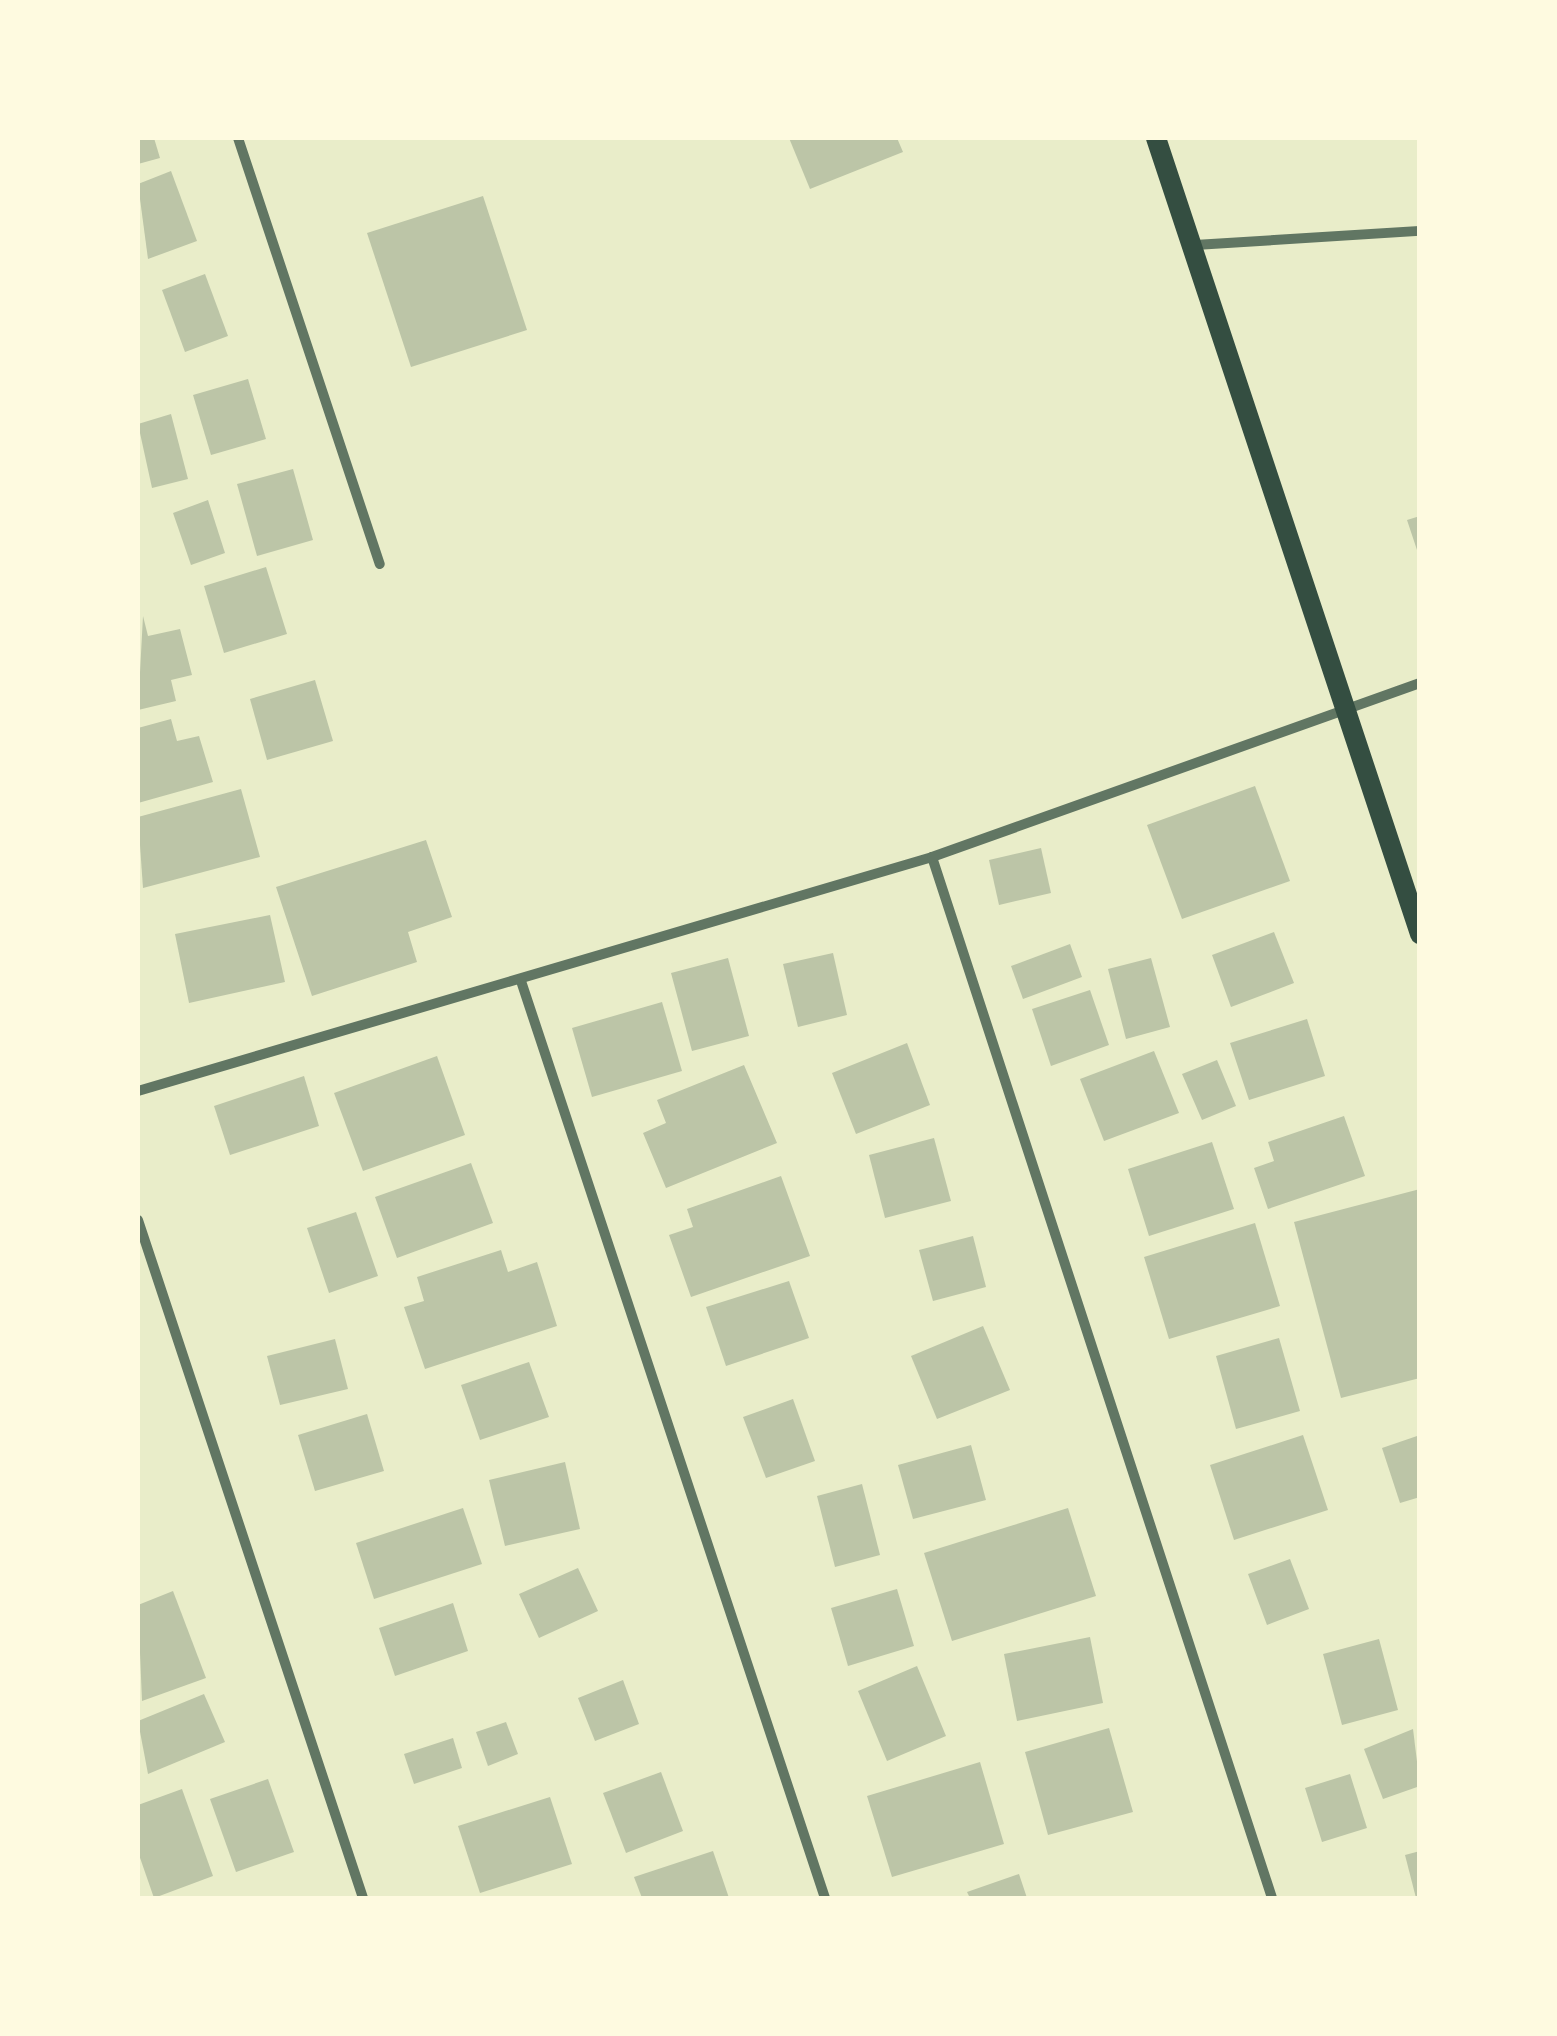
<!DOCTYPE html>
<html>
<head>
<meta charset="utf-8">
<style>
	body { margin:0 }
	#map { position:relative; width:1557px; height:2036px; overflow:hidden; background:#e9edc9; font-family:"Exo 2",sans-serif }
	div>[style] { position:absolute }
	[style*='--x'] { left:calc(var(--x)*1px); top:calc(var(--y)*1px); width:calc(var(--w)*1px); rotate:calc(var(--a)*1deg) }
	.building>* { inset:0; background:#bcc5a7 }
	.minor>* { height:10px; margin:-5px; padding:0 5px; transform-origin:5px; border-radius:5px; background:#617663 }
	.secondary>* { height:20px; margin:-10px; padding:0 10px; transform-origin:10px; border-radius:10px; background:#344e41 }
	span { translate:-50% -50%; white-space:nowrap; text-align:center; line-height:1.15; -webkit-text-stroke:8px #fefae0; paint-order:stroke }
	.frame { position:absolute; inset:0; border:140px solid #fefae0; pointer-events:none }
</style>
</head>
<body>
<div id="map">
	<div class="building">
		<i style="clip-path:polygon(138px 138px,154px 138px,160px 158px,138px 164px)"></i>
		<i style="clip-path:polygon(789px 138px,897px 138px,903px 152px,810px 189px)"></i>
		<i style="clip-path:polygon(171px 171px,197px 241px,148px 259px,138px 184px)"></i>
		<i style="clip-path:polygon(483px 196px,527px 330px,411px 367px,367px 233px)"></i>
		<i style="clip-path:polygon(205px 274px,228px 336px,185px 352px,162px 290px)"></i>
		<i style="clip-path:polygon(248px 379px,266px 439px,211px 455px,193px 395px)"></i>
		<i style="clip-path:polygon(171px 414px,188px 479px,152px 488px,138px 424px)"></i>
		<i style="clip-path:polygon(293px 469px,313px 540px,257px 556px,237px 484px)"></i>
		<i style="clip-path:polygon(208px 500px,225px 553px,191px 565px,173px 513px)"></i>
		<i style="clip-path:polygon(1420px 516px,1420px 556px,1419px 556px,1407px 520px)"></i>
		<i style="clip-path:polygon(266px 567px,287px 634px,224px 653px,204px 586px)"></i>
		<i style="clip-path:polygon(143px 616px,148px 636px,180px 629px,192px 675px,171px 680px,176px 701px,138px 710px)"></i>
		<i style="clip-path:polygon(315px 680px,333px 741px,267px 760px,250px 699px)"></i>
		<i style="clip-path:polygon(171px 719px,177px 741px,199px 736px,213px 782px,138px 803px,138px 728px)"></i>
		<i style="clip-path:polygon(1255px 786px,1290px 881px,1182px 919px,1147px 825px)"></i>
		<i style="clip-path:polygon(241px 789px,260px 857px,143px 888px,138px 817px)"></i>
		<i style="clip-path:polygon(426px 840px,452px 917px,408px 932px,417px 962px,312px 996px,276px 887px)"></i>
		<i style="clip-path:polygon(1041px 848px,1051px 893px,999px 905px,989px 860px)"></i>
		<i style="clip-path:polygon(270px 915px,285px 982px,189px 1003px,175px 934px)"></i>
		<i style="clip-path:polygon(1274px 932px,1294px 983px,1231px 1007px,1212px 955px)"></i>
		<i style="clip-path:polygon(1070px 944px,1082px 977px,1023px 999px,1011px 966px)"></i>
		<i style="clip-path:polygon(833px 953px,847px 1015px,798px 1027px,783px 964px)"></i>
		<i style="clip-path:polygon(728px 958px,749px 1036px,692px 1051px,671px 973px)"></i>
		<i style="clip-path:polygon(1151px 958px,1170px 1027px,1126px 1039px,1108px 969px)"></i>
		<i style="clip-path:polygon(1090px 990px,1109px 1045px,1051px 1066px,1032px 1009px)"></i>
		<i style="clip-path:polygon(662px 1002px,682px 1071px,592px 1097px,572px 1028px)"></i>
		<i style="clip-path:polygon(1307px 1019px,1325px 1076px,1249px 1100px,1230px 1043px)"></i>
		<i style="clip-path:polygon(907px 1043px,930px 1105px,856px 1134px,832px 1073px)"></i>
		<i style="clip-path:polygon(1154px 1051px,1179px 1113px,1104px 1141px,1080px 1079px)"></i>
		<i style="clip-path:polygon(437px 1056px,465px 1135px,363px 1171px,334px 1093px)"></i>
		<i style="clip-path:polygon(1217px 1060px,1236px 1106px,1202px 1120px,1182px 1074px)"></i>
		<i style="clip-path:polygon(744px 1065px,777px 1143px,666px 1188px,643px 1133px,666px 1123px,657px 1100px)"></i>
		<i style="clip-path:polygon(304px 1076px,319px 1126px,230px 1155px,214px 1106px)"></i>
		<i style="clip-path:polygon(1344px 1116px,1365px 1176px,1268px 1209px,1254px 1168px,1274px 1161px,1268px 1142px)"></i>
		<i style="clip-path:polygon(934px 1138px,951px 1201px,885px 1218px,869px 1155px)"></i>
		<i style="clip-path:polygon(1212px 1142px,1234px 1209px,1149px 1236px,1128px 1169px)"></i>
		<i style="clip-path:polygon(471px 1163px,493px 1223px,397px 1258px,375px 1197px)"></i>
		<i style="clip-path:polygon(781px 1176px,810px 1256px,691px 1297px,669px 1235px,693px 1227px,687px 1209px)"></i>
		<i style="clip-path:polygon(1420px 1189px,1420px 1378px,1341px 1398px,1294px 1222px)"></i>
		<i style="clip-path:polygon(356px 1212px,378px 1276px,329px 1293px,307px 1228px)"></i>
		<i style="clip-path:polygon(1255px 1223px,1280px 1306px,1169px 1339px,1144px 1257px)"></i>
		<i style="clip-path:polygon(973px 1236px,986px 1287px,933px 1301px,919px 1250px)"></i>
		<i style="clip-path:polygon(501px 1250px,508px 1272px,537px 1262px,557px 1326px,425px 1369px,404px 1307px,424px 1301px,417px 1277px)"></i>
		<i style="clip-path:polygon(789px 1281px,809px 1338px,726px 1366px,706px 1307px)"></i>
		<i style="clip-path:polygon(983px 1326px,1010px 1390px,937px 1419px,911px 1356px)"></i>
		<i style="clip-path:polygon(1279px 1338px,1300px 1411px,1236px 1429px,1216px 1356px)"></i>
		<i style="clip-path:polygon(335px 1339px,348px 1389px,280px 1405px,267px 1356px)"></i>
		<i style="clip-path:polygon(529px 1362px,549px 1417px,480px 1440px,461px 1385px)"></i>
		<i style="clip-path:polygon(793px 1399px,815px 1461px,766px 1478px,743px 1417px)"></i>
		<i style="clip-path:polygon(367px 1414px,384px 1471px,315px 1491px,298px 1435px)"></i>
		<i style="clip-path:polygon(1303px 1435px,1328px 1510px,1234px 1540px,1210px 1465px)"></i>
		<i style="clip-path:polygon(1420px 1435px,1420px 1497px,1400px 1503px,1382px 1448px)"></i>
		<i style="clip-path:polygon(971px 1445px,986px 1500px,913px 1519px,898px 1465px)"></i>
		<i style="clip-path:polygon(565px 1462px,580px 1529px,505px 1546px,489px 1480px)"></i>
		<i style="clip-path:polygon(862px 1484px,880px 1555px,835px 1567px,817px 1496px)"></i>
		<i style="clip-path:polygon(463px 1508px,482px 1564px,374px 1599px,356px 1543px)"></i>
		<i style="clip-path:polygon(1068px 1508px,1096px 1596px,952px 1641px,924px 1553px)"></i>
		<i style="clip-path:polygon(1290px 1559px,1309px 1609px,1267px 1625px,1248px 1574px)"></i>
		<i style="clip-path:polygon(578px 1568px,598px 1611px,539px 1638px,519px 1594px)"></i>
		<i style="clip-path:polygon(897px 1589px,914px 1646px,848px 1666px,831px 1608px)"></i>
		<i style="clip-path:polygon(173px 1591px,206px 1678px,142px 1701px,138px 1605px)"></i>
		<i style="clip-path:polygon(453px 1603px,468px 1651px,395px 1676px,379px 1628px)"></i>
		<i style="clip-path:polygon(1090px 1637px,1103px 1703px,1017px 1721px,1004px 1654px)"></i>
		<i style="clip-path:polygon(1379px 1639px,1398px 1710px,1342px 1725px,1323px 1654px)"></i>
		<i style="clip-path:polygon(917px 1666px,946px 1736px,887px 1761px,858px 1691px)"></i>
		<i style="clip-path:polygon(623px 1680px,639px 1724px,595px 1741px,578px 1698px)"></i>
		<i style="clip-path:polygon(204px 1694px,225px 1742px,148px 1774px,138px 1721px)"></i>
		<i style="clip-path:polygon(506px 1722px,518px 1754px,488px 1766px,476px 1732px)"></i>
		<i style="clip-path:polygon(1109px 1728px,1133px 1812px,1048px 1835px,1025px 1752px)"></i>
		<i style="clip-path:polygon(1413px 1729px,1420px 1786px,1383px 1799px,1364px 1749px)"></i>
		<i style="clip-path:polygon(453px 1738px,462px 1768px,414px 1784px,404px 1754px)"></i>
		<i style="clip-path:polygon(980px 1762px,1004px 1844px,892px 1877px,867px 1796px)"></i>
		<i style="clip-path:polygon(661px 1772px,683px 1831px,626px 1853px,603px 1793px)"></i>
		<i style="clip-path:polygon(1350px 1774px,1367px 1828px,1322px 1842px,1305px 1788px)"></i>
		<i style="clip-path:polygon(268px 1779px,294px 1852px,236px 1872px,210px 1799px)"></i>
		<i style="clip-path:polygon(182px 1789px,213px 1876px,154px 1898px,138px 1852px,138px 1805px)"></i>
		<i style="clip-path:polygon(550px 1797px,572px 1864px,480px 1893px,458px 1826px)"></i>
		<i style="clip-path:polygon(713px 1851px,729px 1898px,642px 1898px,634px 1877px)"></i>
		<i style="clip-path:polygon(1420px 1851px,1420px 1898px,1416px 1898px,1405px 1855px)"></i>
		<i style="clip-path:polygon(1019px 1874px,1027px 1898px,970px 1898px,967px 1892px)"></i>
	</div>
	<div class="minor">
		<i style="--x:238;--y:138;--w:449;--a:71.6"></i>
		<i style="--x:1195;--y:245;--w:225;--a:-3.6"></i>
		<i style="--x:932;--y:857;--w:1095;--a:71.91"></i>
		<i style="--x:521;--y:981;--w:966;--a:71.66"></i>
		<i style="--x:138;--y:1091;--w:828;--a:-16.42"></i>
		<i style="--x:932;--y:857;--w:518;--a:-19.62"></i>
		<i style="--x:138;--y:1220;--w:714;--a:71.64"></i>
	</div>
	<div class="secondary">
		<i style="--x:1156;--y:138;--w:839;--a:71.65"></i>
	</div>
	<div class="frame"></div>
</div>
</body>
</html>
